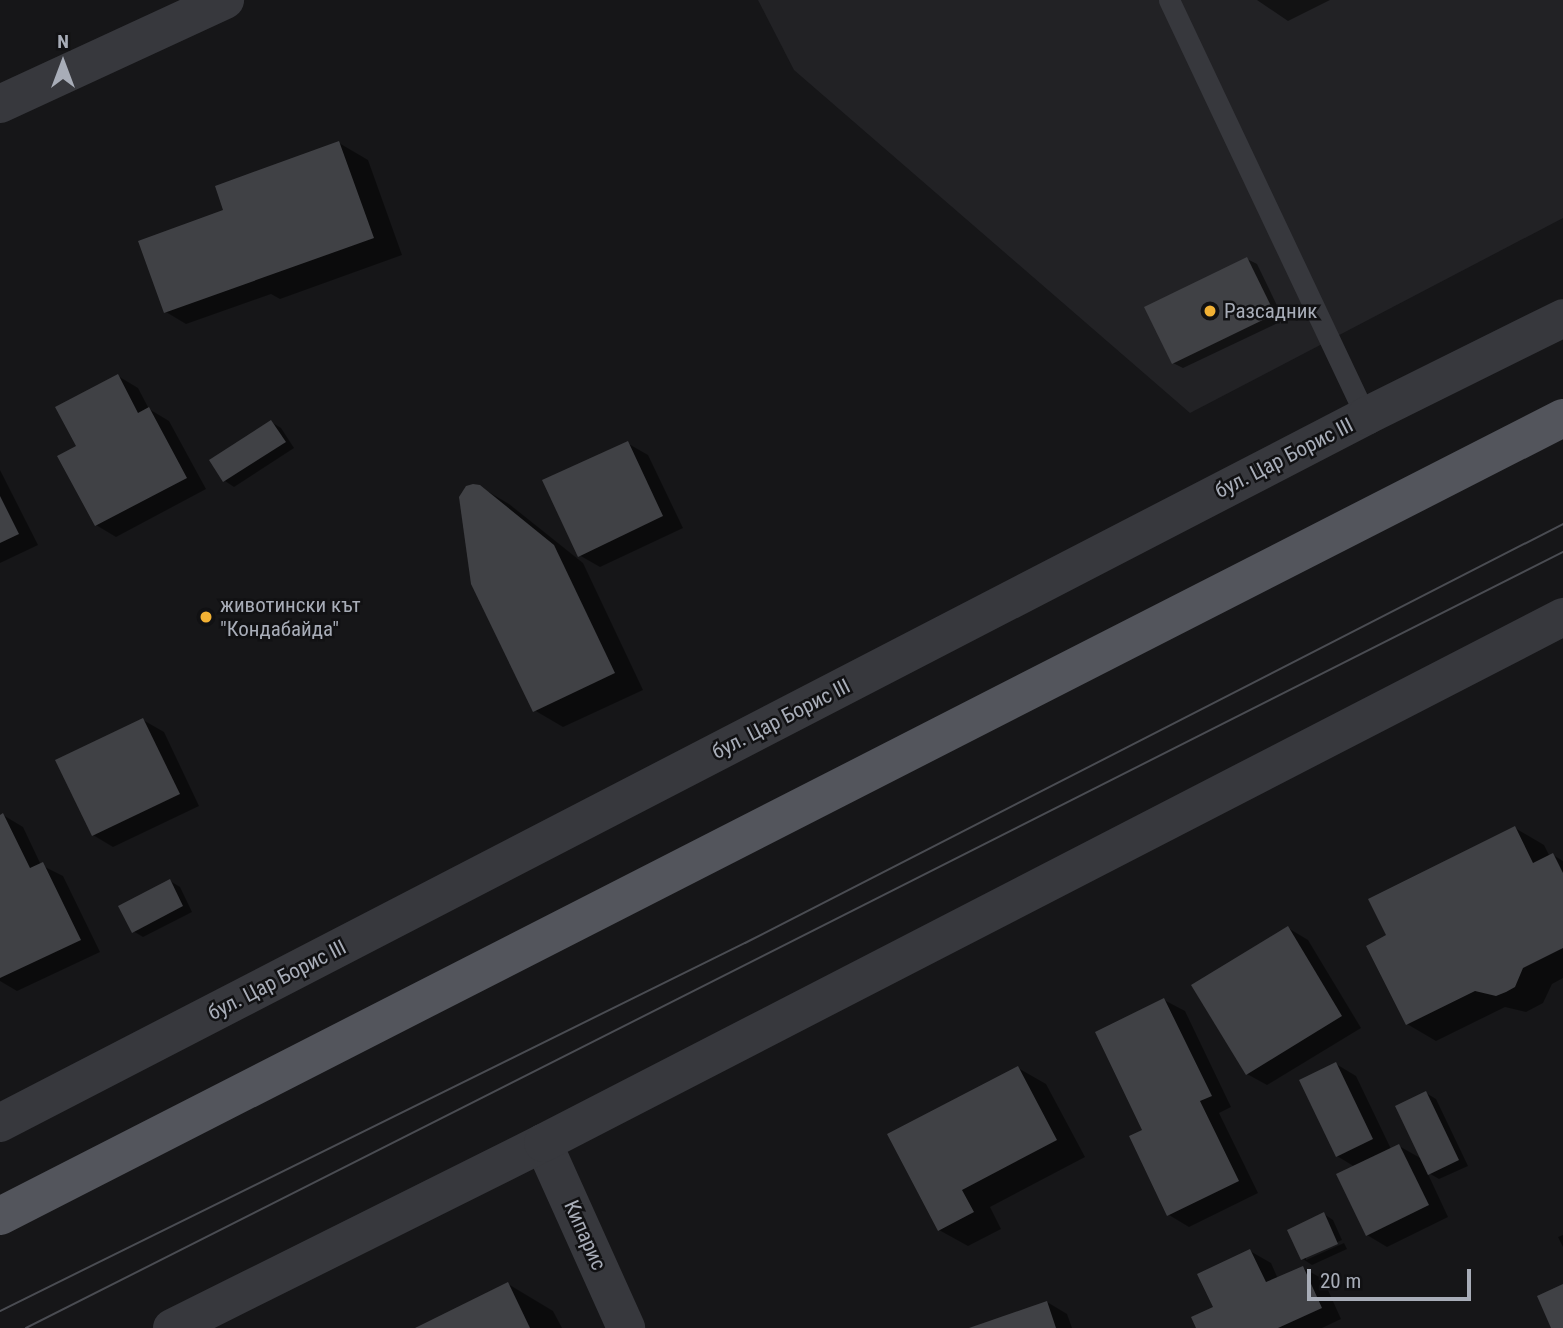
<!DOCTYPE html>
<html>
<head>
<meta charset="utf-8">
<style>
	body { margin:0 }
	#map { position:relative; width:1563px; height:1328px; overflow:hidden; background:#161618; font-family:"Roboto Condensed",sans-serif }
	div>[style] { position:absolute }
	[style*='--x'] { left:calc(var(--x)*1px); top:calc(var(--y)*1px); width:calc(var(--w)*1px); rotate:calc(var(--a)*1deg) }
	.built>* { inset:0; background:#222225 }
	.shadow>* { inset:0; background:#0007 }
	.building>* { inset:0; background:#404145 }
	.service>* { height:21px; margin:-10.5px; padding:0 10.5px; transform-origin:10.5px; border-radius:10.5px; background:#37383d }
	.minor>* { height:38px; margin:-19px; padding:0 19px; transform-origin:19px; border-radius:19px; background:#37383d }
	.primary>* { height:38px; margin:-19px; padding:0 19px; transform-origin:19px; border-radius:19px; background:#53555c }
	.tram>* { height:2px; margin:-1px; padding:0 1px; transform-origin:1px; border-radius:1px; background:#4a4c52 }
	.dots>* { width:19px; height:19px; translate:-50% -50%; box-sizing:border-box; border:4px solid #111113; border-radius:50% }
	span { translate:-50% -50%; white-space:nowrap; text-align:center; line-height:1.15; -webkit-text-stroke:5px #111113; paint-order:stroke }
	.poi-label { font-size:21px; color:#a8adb8 }
	.left { translate:0 -50%; text-align:left }
	.street-label { font-size:21px; color:#a8adb8 }
	.north { position:absolute; left:28px; top:28px; width:70px; height:70px; -webkit-text-stroke:5px #111113; paint-order:stroke; rotate:0deg; font-size:19px; font-weight:700; line-height:28px; text-align:center; color:#a8adb8 }
	.north::after { content:''; display:block; margin:auto; width:24px; height:32px; background:#a8adb8; clip-path:polygon(50% 0,100% 100%,50% 72%,0 100%) }
	.scale { position:absolute; left:1307px; top:1269px; width:164px; height:32px; box-sizing:border-box; border:4px solid #a8adb8; border-top:0; padding-left:9px; font-size:21px; line-height:24px; white-space:nowrap; color:#a8adb8; -webkit-text-stroke:5px #111113; paint-order:stroke }
</style>
</head>
<body>
<div id="map">
	<div class="built">
		<i style="clip-path:polygon(758px 0,1563px 0,1563px 218px,1190px 413px,794px 70px)"></i>
	</div>
	<div class="shadow">
		<i style="clip-path:polygon(1257px 0,1330px 0,1288px 21px)"></i>
		<i style="clip-path:polygon(339px 143px,368px 160px,402px 255px,280px 299px,271px 294px,186px 324px,166px 312px,225px 211px)"></i>
		<i style="clip-path:polygon(1247px 259px,1257px 264px,1284px 320px,1183px 368px,1173px 363px)"></i>
		<i style="clip-path:polygon(118px 376px,138px 388px,149px 409px,169px 421px,206px 489px,116px 537px,96px 525px)"></i>
		<i style="clip-path:polygon(271px 422px,281px 428px,294px 448px,234px 487px,225px 481px)"></i>
		<i style="clip-path:polygon(627px 443px,648px 455px,683px 528px,600px 567px,579px 555px)"></i>
		<i style="clip-path:polygon(0 470px,38px 545px,0 563px)"></i>
		<i style="clip-path:polygon(480px 487px,509px 504px,583px 563px,643px 690px,563px 727px,534px 710px)"></i>
		<i style="clip-path:polygon(143px 720px,164px 732px,199px 806px,113px 847px,93px 835px)"></i>
		<i style="clip-path:polygon(3px 815px,23px 827px,41px 865px,63px 876px,100px 952px,17px 991px,0 981px,0 817px)"></i>
		<i style="clip-path:polygon(1515px 828px,1544px 845px,1550px 857px,1553px 855px,1563px 861px,1563px 978px,1552px 984px,1543px 1003px,1526px 1012px,1505px 1007px,1436px 1041px,1407px 1024px,1388px 936px)"></i>
		<i style="clip-path:polygon(170px 881px,180px 887px,192px 912px,143px 937px,133px 931px)"></i>
		<i style="clip-path:polygon(1288px 928px,1308px 940px,1361px 1028px,1267px 1085px,1247px 1074px)"></i>
		<i style="clip-path:polygon(1164px 1000px,1185px 1011px,1231px 1107px,1219px 1113px,1258px 1193px,1189px 1227px,1169px 1215px,1144px 1131px)"></i>
		<i style="clip-path:polygon(1336px 1064px,1356px 1076px,1391px 1149px,1399px 1146px,1422px 1159px,1426px 1093px,1436px 1099px,1468px 1166px,1439px 1179px,1427px 1172px,1448px 1217px,1387px 1247px,1367px 1235px,1355px 1167px,1337px 1156px)"></i>
		<i style="clip-path:polygon(1018px 1068px,1046px 1084px,1085px 1157px,990px 1207px,1001px 1229px,968px 1246px,939px 1230px)"></i>
		<i style="clip-path:polygon(1324px 1214px,1333px 1220px,1342px 1240px,1306px 1256px,1306px 1260px,1344px 1243px,1347px 1249px,1312px 1265px,1303px 1259px)"></i>
		<i style="clip-path:polygon(1563px 1235px,1563px 1247px,1558px 1237px)"></i>
		<i style="clip-path:polygon(1250px 1251px,1271px 1263px,1278px 1279px,1303px 1268px,1323px 1279px,1341px 1319px,1322px 1328px,1198px 1328px,1215px 1308px)"></i>
		<i style="clip-path:polygon(508px 1284px,553px 1311px,562px 1328px,419px 1328px)"></i>
		<i style="clip-path:polygon(1047px 1302px,1067px 1314px,1072px 1328px,973px 1328px)"></i>
	</div>
	<div class="building">
		<i style="clip-path:polygon(339px 141px,374px 238px,164px 313px,138px 241px,223px 210px,215px 186px)"></i>
		<i style="clip-path:polygon(1247px 257px,1275px 314px,1172px 364px,1144px 307px)"></i>
		<i style="clip-path:polygon(118px 374px,138px 413px,149px 407px,187px 478px,95px 526px,57px 456px,76px 446px,55px 407px)"></i>
		<i style="clip-path:polygon(271px 420px,286px 442px,223px 482px,209px 460px)"></i>
		<i style="clip-path:polygon(628px 441px,663px 516px,578px 557px,542px 480px)"></i>
		<i style="clip-path:polygon(473px 484px,480px 485px,554px 545px,615px 673px,533px 712px,471px 584px,459px 497px,466px 486px)"></i>
		<i style="clip-path:polygon(0 496px,19px 534px,0 543px)"></i>
		<i style="clip-path:polygon(143px 718px,180px 794px,92px 836px,55px 760px)"></i>
		<i style="clip-path:polygon(3px 813px,30px 868px,43px 862px,81px 940px,0 978px,0 815px)"></i>
		<i style="clip-path:polygon(1515px 826px,1533px 863px,1553px 853px,1563px 873px,1563px 948px,1523px 968px,1515px 987px,1506px 992px,1496px 996px,1475px 991px,1406px 1025px,1366px 946px,1386px 935px,1368px 899px)"></i>
		<i style="clip-path:polygon(170px 879px,183px 906px,132px 933px,118px 906px)"></i>
		<i style="clip-path:polygon(1288px 926px,1342px 1016px,1246px 1075px,1191px 985px)"></i>
		<i style="clip-path:polygon(1164px 998px,1212px 1096px,1200px 1101px,1239px 1181px,1167px 1216px,1129px 1136px,1142px 1130px,1095px 1032px)"></i>
		<i style="clip-path:polygon(1336px 1062px,1373px 1139px,1336px 1157px,1299px 1080px)"></i>
		<i style="clip-path:polygon(1018px 1066px,1057px 1140px,962px 1190px,974px 1212px,938px 1231px,887px 1134px)"></i>
		<i style="clip-path:polygon(1426px 1091px,1459px 1160px,1428px 1175px,1395px 1106px)"></i>
		<i style="clip-path:polygon(1399px 1144px,1429px 1205px,1366px 1236px,1336px 1174px)"></i>
		<i style="clip-path:polygon(1324px 1212px,1338px 1244px,1301px 1260px,1287px 1230px)"></i>
		<i style="clip-path:polygon(1250px 1249px,1266px 1282px,1303px 1266px,1322px 1308px,1278px 1328px,1196px 1328px,1191px 1317px,1213px 1307px,1197px 1274px)"></i>
		<i style="clip-path:polygon(508px 1282px,530px 1328px,415px 1328px)"></i>
		<i style="clip-path:polygon(1563px 1284px,1563px 1328px,1551px 1328px,1537px 1296px)"></i>
		<i style="clip-path:polygon(1047px 1301px,1056px 1328px,969px 1328px)"></i>
	</div>
	<div class="service">
		<i style="--x:1169;--y:0;--w:460;--a:64.7"></i>
	</div>
	<div class="minor">
		<i style="--x:0;--y:104;--w:248;--a:-24.8"></i>
		<i style="--x:0;--y:1123;--w:1538;--a:-27.36"></i>
		<i style="--x:1366;--y:416;--w:220;--a:-26.4"></i>
		<i style="--x:543;--y:1143;--w:203;--a:65.8"></i>
		<i style="--x:172;--y:1328;--w:415;--a:-26.5"></i>
		<i style="--x:543;--y:1143;--w:1148;--a:-27.28"></i>
	</div>
	<div class="primary">
		<i style="--x:0;--y:1216;--w:1755;--a:-27.05"></i>
	</div>
	<div class="tram">
		<i style="--x:0;--y:1311;--w:831;--a:-26.29"></i>
		<i style="--x:745;--y:943;--w:919;--a:-27.12"></i>
		<i style="--x:26;--y:1328;--w:1722;--a:-26.79"></i>
	</div>
	<div class="dots">
		<i style="left:1210px;top:311px;background:#f2b134"></i>
		<i style="left:206px;top:617px;background:#f2b134"></i>
	</div>
	<div class="poi-label">
		<span class="left" style="left:1224px;top:311px">Разсадник</span>
		<span class="left" style="left:220px;top:617px">животински кът<br>"Кондабайда"</span>
	</div>
	<div class="street-label">
		<span style="left:1284px;top:458px;rotate:-27deg">бул. Цар Борис III</span>
		<span style="left:781px;top:719px;rotate:-27deg">бул. Цар Борис III</span>
		<span style="left:277px;top:980px;rotate:-27deg">бул. Цар Борис III</span>
		<span style="left:585px;top:1235px;rotate:66deg">Кипарис</span>
	</div>
	<div class="north">N</div>
	<div class="scale">20 m</div>
</div>
</body>
</html>
